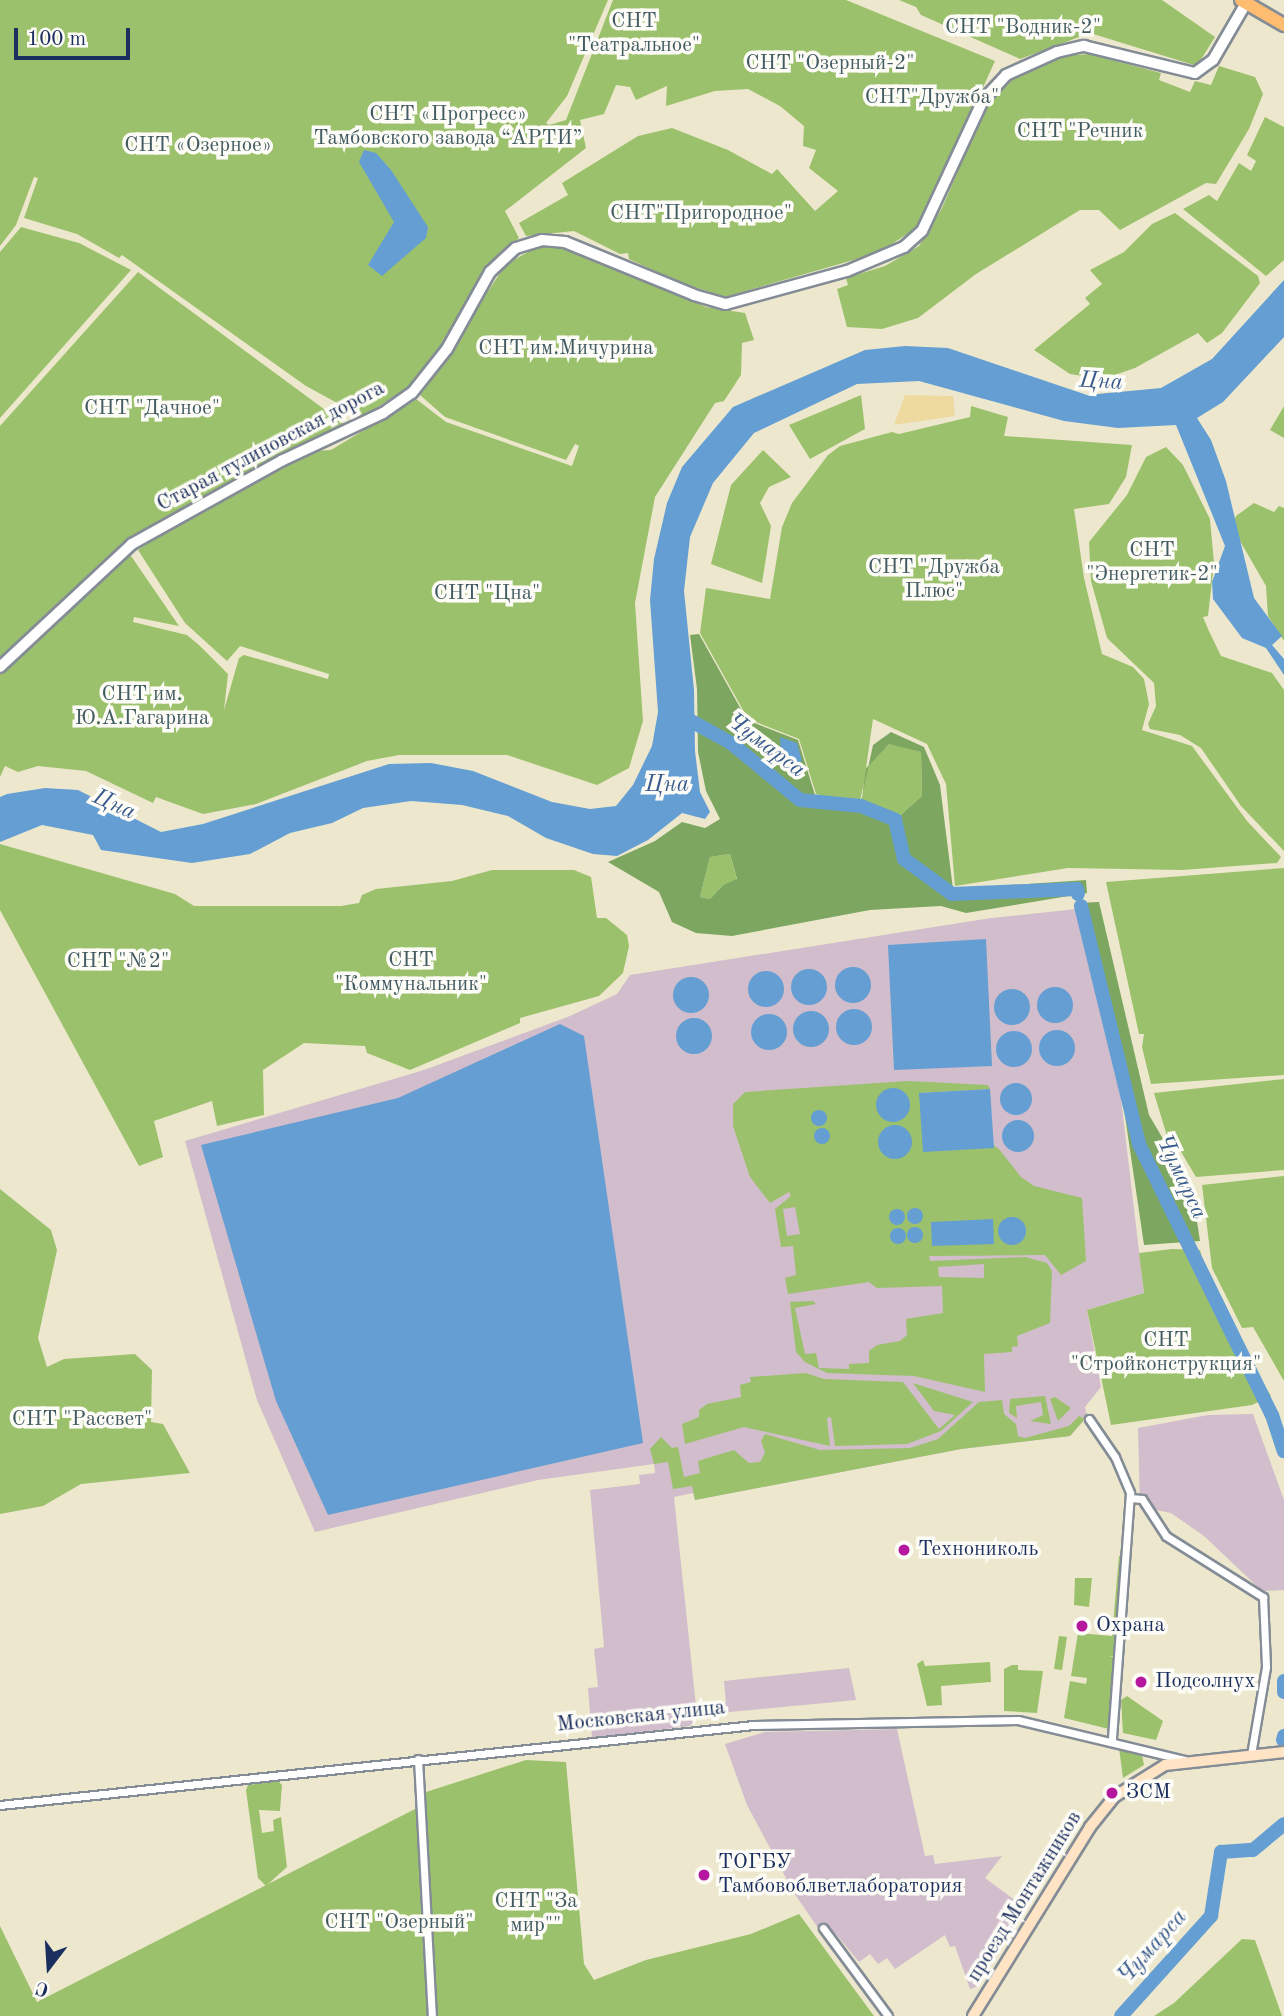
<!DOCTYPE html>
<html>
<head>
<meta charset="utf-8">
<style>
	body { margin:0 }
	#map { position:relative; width:1284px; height:2016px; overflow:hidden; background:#ede8cd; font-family:"Old Standard TT",serif }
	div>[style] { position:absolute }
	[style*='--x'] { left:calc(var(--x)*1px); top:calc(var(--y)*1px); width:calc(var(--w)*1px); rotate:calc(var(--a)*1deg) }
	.industrial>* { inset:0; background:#d1bdcb }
	.green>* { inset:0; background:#9cc16c }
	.forest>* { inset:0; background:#7da760 }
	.sand>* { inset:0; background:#eeda9e }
	.water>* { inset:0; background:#649ed3 }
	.round { border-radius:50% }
	.river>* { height:14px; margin:-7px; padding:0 7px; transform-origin:7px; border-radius:7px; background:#649ed3 }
	.roads { filter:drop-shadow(2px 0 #848c96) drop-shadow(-2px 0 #848c96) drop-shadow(0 2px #848c96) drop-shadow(0 -2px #848c96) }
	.minor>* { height:7px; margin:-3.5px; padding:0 3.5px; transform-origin:3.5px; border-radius:3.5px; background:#fff }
	.tertiary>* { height:10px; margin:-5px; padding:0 5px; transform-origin:5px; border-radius:5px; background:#fff }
	.secondary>* { height:10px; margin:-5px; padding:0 5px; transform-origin:5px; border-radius:5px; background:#fee4c5 }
	.primary>* { height:12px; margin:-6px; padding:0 6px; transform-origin:6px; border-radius:6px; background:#fdbc6f }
	.dots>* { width:19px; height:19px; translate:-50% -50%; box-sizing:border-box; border:4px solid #fdfcf7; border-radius:50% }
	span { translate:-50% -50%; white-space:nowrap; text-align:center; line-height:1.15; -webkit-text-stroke:7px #fdfcf7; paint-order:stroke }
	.park-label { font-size:21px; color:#425b62 }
	.street-label { font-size:21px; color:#1b2f5e }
	.poi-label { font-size:21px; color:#1b2f5e }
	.left { translate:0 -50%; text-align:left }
	.water-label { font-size:23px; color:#385b8d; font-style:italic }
	.north { position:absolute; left:14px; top:1932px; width:70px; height:70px; -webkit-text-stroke:5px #fdfcf7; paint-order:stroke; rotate:197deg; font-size:19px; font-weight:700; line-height:28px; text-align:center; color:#1b2f5e }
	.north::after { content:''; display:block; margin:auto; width:24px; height:32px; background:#1b2f5e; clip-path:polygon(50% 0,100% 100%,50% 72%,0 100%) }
	.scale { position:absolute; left:14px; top:28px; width:116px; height:32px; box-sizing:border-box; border:4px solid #1b2f5e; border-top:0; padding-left:9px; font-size:21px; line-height:24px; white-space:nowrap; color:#1b2f5e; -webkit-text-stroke:5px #fdfcf7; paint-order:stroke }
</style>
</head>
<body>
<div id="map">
	<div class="industrial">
		<i style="clip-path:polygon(1077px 909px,1121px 1099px,1144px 1293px,1087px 1310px,1101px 1387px,1085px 1407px,1087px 1417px,1070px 1436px,961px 1449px,695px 1500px,693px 1493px,674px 1497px,696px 1706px,726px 1703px,724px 1681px,849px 1668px,856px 1700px,698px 1715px,690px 1726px,592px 1738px,588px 1688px,598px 1687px,594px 1649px,604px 1647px,590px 1490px,640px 1484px,639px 1475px,655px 1473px,654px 1464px,538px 1480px,315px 1532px,257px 1400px,185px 1141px,424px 1070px,570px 1016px,617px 994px,630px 975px,991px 918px)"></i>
		<i style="clip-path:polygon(1253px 1414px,1284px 1500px,1284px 1590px,1262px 1591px,1204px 1536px,1171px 1513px,1140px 1507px,1138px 1428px,1208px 1415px)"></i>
		<i style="clip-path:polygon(897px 1729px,925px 1856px,933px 1855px,935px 1864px,1002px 1856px,985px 1878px,1023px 1906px,1021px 1918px,976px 1987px,970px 1989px,955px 1946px,950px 1947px,945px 1935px,895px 1969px,887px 1958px,878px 1964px,870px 1954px,859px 1962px,836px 1934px,827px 1941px,794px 1893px,747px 1805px,725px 1744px,765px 1732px)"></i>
	</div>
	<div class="green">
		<i style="clip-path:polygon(0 0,608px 0,567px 96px,546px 123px,549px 125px,566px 120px,613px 0,846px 0,995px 61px,921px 225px,878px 253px,725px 297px,679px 282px,629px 259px,628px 253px,620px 254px,574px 231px,526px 236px,519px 223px,568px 195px,562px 183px,638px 136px,672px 128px,728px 150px,772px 174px,777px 169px,815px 211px,838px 191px,809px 168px,816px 150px,803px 146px,804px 126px,780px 106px,748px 89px,715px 91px,666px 106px,667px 86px,636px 100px,630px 87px,616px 85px,604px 114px,580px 120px,586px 148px,505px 211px,519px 238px,491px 263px,447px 342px,421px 378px,363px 417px,306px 386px,122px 255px,119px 258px,77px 234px,24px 218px,38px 178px,34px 177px,16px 225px,0 246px)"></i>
		<i style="clip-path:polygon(899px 0,1162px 0,1215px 37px,1197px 66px,1090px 33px,1020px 59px,921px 15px,916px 7px)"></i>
		<i style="clip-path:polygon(1089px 54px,1161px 73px,1159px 80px,1190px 92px,1195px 81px,1211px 85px,1219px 66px,1255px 77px,1263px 94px,1249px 129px,1216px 184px,1206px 183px,1120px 230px,1099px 210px,1080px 210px,976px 274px,918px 318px,882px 329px,847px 327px,837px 289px,848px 285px,846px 278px,885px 266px,919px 246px,942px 208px,986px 107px,1010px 80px,1062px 56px)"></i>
		<i style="clip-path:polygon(1265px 117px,1284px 127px,1284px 260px,1266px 276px,1183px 209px,1209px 195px,1217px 201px,1239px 163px,1251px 171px,1256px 161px,1247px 155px)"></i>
		<i style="clip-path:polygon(1175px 213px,1258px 276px,1260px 283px,1222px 333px,1207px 343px,1198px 333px,1135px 368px,1103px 379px,1070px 374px,1034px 350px,1090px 304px,1085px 298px,1102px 284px,1090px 270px,1124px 252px,1152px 224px)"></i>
		<i style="clip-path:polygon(21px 227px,79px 243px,131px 270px,0 418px,0 252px)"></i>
		<i style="clip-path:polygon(539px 246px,575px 249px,706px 307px,745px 313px,754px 340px,742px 343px,741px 375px,724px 401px,715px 403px,655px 497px,635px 603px,643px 721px,629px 768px,597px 785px,507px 755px,399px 755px,367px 761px,256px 804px,203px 814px,156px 797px,153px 803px,86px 771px,38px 766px,18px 772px,5px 766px,0 777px,0 674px,129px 553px,179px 626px,134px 617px,133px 622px,187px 635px,199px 645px,228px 674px,224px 710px,239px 658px,244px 655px,328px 679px,329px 674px,240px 646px,227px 661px,185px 623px,138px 550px,183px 518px,312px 451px,331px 450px,416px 399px,446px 422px,572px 466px,579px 446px,575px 444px,566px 460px,445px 417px,420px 395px,506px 264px)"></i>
		<i style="clip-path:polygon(138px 272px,347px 426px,171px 514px,117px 549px,0 661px,0 426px)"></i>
		<i style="clip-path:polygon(861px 395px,865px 429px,810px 459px,789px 425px)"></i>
		<i style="clip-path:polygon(971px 406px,1008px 417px,1004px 436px,1132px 445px,1126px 477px,1109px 504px,1074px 509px,1084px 578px,1102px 654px,1133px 667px,1144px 679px,1149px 704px,1142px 730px,1192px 746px,1247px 821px,1281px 857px,1277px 863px,1182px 870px,1068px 868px,955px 886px,946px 784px,927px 744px,873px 719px,866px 768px,890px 743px,921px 752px,922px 796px,895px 820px,861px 806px,864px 783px,859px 805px,816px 794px,799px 739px,748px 719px,700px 633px,706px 588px,770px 599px,782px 527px,792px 503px,828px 455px,840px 446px,892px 432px,899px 434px,970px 417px)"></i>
		<i style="clip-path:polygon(1284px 406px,1284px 438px,1270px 430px)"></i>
		<i style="clip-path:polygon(1166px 447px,1183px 465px,1210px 519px,1214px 563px,1208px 616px,1203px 617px,1208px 629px,1221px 656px,1272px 673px,1284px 690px,1284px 851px,1241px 806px,1201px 748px,1180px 735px,1150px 729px,1148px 724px,1156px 706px,1154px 683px,1107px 638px,1091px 581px,1089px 542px,1127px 495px,1146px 457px)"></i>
		<i style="clip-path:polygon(763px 450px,791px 477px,769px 487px,760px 503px,771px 526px,762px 583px,711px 564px,731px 485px)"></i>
		<i style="clip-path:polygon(1254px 503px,1274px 512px,1279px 506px,1284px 508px,1284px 641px,1268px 616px,1266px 586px,1232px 527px,1236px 516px)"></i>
		<i style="clip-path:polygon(0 844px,175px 894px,194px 906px,341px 906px,359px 903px,362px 895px,376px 889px,452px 881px,492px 870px,574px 870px,591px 877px,597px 918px,606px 918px,627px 935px,629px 946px,623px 973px,599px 996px,520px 1018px,520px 1023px,410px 1070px,367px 1053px,365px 1046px,304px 1043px,263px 1070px,264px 1115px,217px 1126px,212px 1101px,154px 1121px,163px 1157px,139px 1166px,0 910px)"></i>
		<i style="clip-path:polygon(730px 854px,737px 880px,723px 885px,710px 899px,700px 897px,710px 857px)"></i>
		<i style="clip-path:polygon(1284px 868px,1284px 1075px,1151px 1084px,1142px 1047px,1144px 1034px,1139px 1034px,1106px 882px)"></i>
		<i style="clip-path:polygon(1284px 1079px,1284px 1170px,1196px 1177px,1171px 1135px,1167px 1136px,1154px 1093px)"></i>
		<i style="clip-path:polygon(evenodd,908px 1081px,988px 1085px,990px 1089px,919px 1093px,999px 1149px,1021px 1177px,1034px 1186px,1082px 1198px,1086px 1261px,1061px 1275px,1045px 1255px,929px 1256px,930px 1261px,1026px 1257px,1047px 1263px,1052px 1271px,1050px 1323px,1017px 1336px,1018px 1346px,1012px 1347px,1012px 1352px,984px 1354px,985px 1392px,914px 1376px,827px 1373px,805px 1362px,796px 1352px,790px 1302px,813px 1301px,816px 1304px,795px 1308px,805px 1354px,816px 1353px,819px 1368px,849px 1369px,849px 1364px,869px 1363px,869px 1351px,877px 1345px,900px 1341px,907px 1335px,906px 1319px,943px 1313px,942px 1286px,877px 1288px,869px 1282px,788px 1294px,785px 1278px,796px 1275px,793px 1246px,781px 1247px,775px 1209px,791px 1196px,789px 1192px,770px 1203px,750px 1177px,733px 1126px,733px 1104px,745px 1092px,908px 1081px,795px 1207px,800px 1234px,787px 1236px,783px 1209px,795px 1207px,908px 1081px,984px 1264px,984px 1278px,939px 1277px,938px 1267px,984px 1264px)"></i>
		<i style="clip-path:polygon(1284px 1176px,1284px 1381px,1253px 1327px,1242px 1328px,1212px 1268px,1202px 1185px)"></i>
		<i style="clip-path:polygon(0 1189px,51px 1230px,57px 1250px,38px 1338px,47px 1367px,64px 1359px,135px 1354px,152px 1370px,151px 1422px,163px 1424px,190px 1473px,81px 1484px,43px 1506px,0 1514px)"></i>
		<i style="clip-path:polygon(1172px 1249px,1200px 1250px,1210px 1288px,1228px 1325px,1271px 1396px,1252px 1405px,1111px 1425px,1087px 1310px,1144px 1293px,1139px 1253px)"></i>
		<i style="clip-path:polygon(806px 1373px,824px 1379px,903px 1382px,939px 1429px,955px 1415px,934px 1411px,913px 1383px,973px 1402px,941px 1431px,907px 1444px,835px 1446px,831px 1417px,827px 1418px,830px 1446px,744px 1427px,685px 1444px,682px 1424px,699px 1417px,699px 1410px,707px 1404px,741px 1397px,740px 1385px,751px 1382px,750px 1377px)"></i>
		<i style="clip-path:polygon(1045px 1396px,1051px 1424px,1030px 1421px,1043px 1415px,1041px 1402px,1016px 1406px,1017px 1418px,1009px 1413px,1010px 1399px)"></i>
		<i style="clip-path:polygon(1055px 1397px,1071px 1408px,1058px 1421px,1050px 1399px)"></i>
		<i style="clip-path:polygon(1002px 1400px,1004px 1414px,1016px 1424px,1018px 1436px,1025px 1438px,1069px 1426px,1079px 1416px,1085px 1419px,1070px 1436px,961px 1449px,695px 1500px,692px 1486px,673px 1489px,668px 1462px,654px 1464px,650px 1449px,661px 1437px,672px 1448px,678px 1447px,684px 1477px,700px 1473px,698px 1461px,734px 1450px,749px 1463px,760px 1462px,765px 1453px,761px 1441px,765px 1434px,820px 1450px,910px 1448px,938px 1439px,979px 1402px)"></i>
		<i style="clip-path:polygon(1119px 1556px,1124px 1556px,1114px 1656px,1109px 1656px,1114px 1657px,1109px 1729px,1064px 1718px,1070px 1681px,1086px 1684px,1087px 1678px,1071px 1676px,1078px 1633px,1112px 1636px)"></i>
		<i style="clip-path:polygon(1075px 1578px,1092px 1578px,1089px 1607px,1074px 1605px)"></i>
		<i style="clip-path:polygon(1059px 1636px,1067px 1637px,1062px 1670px,1054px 1669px)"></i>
		<i style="clip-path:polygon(923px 1660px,925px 1666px,990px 1662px,991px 1682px,941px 1686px,942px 1705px,927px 1706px,917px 1664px)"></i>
		<i style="clip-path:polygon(1012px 1665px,1018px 1665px,1018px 1670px,1043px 1671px,1037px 1713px,1004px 1711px,1004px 1669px)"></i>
		<i style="clip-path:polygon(1127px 1696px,1163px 1721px,1156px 1740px,1123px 1733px,1121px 1700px)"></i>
		<i style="clip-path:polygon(1119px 1748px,1142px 1755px,1144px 1765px,1123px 1778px)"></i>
		<i style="clip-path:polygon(526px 1760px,566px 1762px,584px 1964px,594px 1980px,646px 1960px,751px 1934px,799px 1914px,874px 2016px,0 2016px,0 1926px,37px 2002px,419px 1807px,426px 1792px)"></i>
		<i style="clip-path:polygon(278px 1781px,282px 1785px,280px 1811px,259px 1810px,262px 1833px,274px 1831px,273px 1820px,281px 1817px,287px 1867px,266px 1886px,258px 1878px,246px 1790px,248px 1785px)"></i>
		<i style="clip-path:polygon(1242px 1939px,1255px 1940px,1282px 2016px,1154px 2016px,1174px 2003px)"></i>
	</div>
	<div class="forest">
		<i style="clip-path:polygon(evenodd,699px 634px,747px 720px,798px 740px,815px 795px,860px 806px,873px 745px,891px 732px,924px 747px,940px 785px,953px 889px,1086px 880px,1087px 893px,966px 913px,941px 906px,870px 910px,732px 936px,696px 933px,672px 922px,659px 892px,608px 862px,655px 841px,682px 822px,705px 828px,720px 819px,706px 791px,698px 752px,697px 689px,690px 635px,699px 634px,889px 744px,921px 752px,922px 796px,895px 820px,861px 806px,866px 769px,889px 744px,699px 634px,730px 854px,737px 879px,723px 885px,710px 899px,700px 897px,710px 857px,730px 854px)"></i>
		<i style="clip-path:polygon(1099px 902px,1149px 1115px,1192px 1188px,1200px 1241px,1144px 1245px,1121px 1089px,1078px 903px)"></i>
	</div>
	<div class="sand">
		<i style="clip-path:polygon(905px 395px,953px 396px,955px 416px,894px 425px)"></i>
	</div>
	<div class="water">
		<i style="clip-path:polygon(364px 150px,376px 153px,391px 170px,428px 227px,426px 238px,382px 276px,368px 265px,394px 222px,359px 162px)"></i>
		<i style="clip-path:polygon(1284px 280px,1284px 337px,1223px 402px,1197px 418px,1211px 440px,1226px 481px,1254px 598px,1282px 636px,1272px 645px,1284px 659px,1284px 675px,1266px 648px,1242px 638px,1213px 599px,1212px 582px,1225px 546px,1176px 425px,1118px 428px,1064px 421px,919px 381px,857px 384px,754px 433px,713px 483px,690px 537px,684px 591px,694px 690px,695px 751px,700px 792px,710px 812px,705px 819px,682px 813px,648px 840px,617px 856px,593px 854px,546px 838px,508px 816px,462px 805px,411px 801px,363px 808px,332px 823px,290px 833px,250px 854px,192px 863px,101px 850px,93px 835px,42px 825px,0 842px,0 797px,7px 794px,45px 788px,78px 790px,161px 832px,203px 824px,389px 764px,431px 763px,473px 771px,552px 802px,590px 809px,616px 806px,633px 785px,652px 746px,658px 712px,650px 600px,654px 559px,667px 503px,682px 467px,733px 407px,865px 350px,905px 346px,948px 348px,1087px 395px,1161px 388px,1212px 359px)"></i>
		<i style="clip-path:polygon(780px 737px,797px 743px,802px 761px,789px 765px,781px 756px)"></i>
		<i style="clip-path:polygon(986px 939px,992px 1066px,894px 1070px,888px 945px)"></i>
		<i class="round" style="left:835px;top:967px;width:36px;height:36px"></i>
		<i class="round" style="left:791px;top:969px;width:36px;height:36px"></i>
		<i class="round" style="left:748px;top:971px;width:36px;height:36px"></i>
		<i class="round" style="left:673px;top:977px;width:36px;height:36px"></i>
		<i class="round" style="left:1037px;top:987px;width:36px;height:36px"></i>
		<i class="round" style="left:994px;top:989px;width:36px;height:36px"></i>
		<i class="round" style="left:836px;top:1009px;width:36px;height:36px"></i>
		<i class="round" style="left:793px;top:1011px;width:36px;height:36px"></i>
		<i class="round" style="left:751px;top:1014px;width:36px;height:36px"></i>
		<i class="round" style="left:676px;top:1018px;width:36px;height:36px"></i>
		<i style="clip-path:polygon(560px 1024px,584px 1036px,643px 1443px,328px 1515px,276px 1401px,201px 1145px,398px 1098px)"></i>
		<i class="round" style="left:1039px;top:1030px;width:36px;height:36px"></i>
		<i class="round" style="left:996px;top:1031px;width:36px;height:36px"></i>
		<i class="round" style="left:1000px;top:1083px;width:32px;height:32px"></i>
		<i class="round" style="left:876px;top:1088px;width:34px;height:34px"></i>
		<i style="clip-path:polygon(990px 1089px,994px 1148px,923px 1152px,919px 1093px)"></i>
		<i class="round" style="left:811px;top:1110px;width:16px;height:16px"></i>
		<i class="round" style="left:1002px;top:1120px;width:32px;height:32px"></i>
		<i class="round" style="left:878px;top:1125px;width:34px;height:34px"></i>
		<i class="round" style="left:814px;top:1128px;width:16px;height:16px"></i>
		<i class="round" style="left:907px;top:1208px;width:16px;height:16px"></i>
		<i class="round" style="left:889px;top:1209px;width:16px;height:16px"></i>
		<i class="round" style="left:998px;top:1217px;width:28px;height:28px"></i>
		<i style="clip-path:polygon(993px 1219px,994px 1244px,932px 1246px,931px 1222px)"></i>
		<i class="round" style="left:907px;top:1227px;width:16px;height:16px"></i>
		<i class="round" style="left:890px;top:1228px;width:16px;height:16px"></i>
	</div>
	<div class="river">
		<i style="--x:680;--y:715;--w:58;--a:28.8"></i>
		<i style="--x:731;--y:743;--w:89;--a:39.6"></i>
		<i style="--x:800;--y:800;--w:61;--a:5.6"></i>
		<i style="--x:861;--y:806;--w:37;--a:22"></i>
		<i style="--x:895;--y:820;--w:40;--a:77"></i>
		<i style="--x:904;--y:859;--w:59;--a:36.1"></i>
		<i style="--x:952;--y:894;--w:125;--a:-2.3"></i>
		<i style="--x:1077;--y:889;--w:5;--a:79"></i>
		<i style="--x:1081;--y:906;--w:245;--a:76.3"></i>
		<i style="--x:1139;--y:1144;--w:302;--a:63.9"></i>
		<i style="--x:1272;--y:1415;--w:38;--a:72"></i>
		<i style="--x:1284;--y:1681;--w:11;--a:90"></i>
		<i style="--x:1283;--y:1740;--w:4;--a:-76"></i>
		<i style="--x:1121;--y:2016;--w:135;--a:-48"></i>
		<i style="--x:1211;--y:1916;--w:65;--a:-81.1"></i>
		<i style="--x:1221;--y:1852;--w:32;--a:-4"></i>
		<i style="--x:1253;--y:1850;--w:40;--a:-40"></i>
	</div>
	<div class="roads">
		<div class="minor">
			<i style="--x:1089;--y:1419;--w:46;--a:55.6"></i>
			<i style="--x:1115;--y:1457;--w:39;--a:67"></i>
			<i style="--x:1130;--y:1493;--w:248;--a:94.2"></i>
			<i style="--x:1130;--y:1498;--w:12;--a:5"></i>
			<i style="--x:1142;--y:1499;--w:44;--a:57"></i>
			<i style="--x:1166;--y:1536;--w:115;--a:32.2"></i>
			<i style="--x:1263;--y:1597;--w:70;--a:87.5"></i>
			<i style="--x:1266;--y:1667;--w:89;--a:99.7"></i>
			<i style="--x:418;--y:1759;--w:257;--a:86.9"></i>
			<i style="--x:0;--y:1805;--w:758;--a:-6.06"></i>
			<i style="--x:754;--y:1725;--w:264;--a:-1.1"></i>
			<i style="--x:1018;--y:1720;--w:171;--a:13.5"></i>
			<i style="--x:823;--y:1928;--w:109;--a:53.5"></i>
		</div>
		<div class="tertiary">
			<i style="--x:0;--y:667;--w:180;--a:-43"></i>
			<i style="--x:132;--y:544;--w:171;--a:-29.1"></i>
			<i style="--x:281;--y:461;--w:113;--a:-25.2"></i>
			<i style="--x:383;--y:413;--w:35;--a:-35"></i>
			<i style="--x:412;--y:393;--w:56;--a:-51.5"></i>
			<i style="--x:447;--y:349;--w:88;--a:-60.8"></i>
			<i style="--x:490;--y:272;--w:35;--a:-43"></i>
			<i style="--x:516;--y:248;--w:27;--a:-17"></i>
			<i style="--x:542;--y:240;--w:23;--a:5"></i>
			<i style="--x:565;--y:242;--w:139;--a:22.3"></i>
			<i style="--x:694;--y:295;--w:33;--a:16"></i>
			<i style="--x:726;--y:304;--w:125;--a:-15.3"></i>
			<i style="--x:847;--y:271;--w:62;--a:-22.8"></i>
			<i style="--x:904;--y:247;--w:24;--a:-42"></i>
			<i style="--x:922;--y:231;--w:145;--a:-65"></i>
			<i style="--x:983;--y:100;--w:34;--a:-47"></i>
			<i style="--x:1006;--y:75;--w:56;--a:-24.3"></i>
			<i style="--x:1057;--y:52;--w:28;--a:-13"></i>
			<i style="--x:1084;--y:46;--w:114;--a:13.7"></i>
			<i style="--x:1195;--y:73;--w:22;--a:-36"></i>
			<i style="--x:1213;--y:60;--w:66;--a:-59.9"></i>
		</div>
		<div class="secondary">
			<i style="--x:973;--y:2016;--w:222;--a:-58.2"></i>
			<i style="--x:1090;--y:1827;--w:38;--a:-51"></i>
			<i style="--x:1114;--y:1797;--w:60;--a:-32.1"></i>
			<i style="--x:1165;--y:1765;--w:120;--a:-6.2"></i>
		</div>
		<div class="primary">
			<i style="--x:1241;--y:0;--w:50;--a:30.2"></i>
		</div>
	</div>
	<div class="dots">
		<i style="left:904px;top:1550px;background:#b5179e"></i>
		<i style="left:1082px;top:1626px;background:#b5179e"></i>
		<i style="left:1141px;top:1682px;background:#b5179e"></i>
		<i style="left:1112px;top:1793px;background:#b5179e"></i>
		<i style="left:704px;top:1875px;background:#b5179e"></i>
	</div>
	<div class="park-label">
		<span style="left:634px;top:34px">СНТ<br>"Театральное"</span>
		<span style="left:1023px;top:28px">СНТ "Водник-2"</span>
		<span style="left:830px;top:64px">СНТ "Озерный-2"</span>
		<span style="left:932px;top:98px">СНТ"Дружба"</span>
		<span style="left:448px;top:127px">СНТ «Прогресс»<br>Тамбовского завода “АРТИ”</span>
		<span style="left:1080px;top:132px">СНТ "Речник</span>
		<span style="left:198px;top:146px">СНТ «Озерное»</span>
		<span style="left:701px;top:214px">СНТ"Пригородное"</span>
		<span style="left:566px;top:349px">СНТ им.Мичурина</span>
		<span style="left:152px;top:409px">СНТ "Дачное"</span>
		<span style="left:1152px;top:563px">СНТ<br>"Энергетик-2"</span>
		<span style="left:934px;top:580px">СНТ "Дружба<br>Плюс"</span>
		<span style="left:487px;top:594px">СНТ "Цна"</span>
		<span style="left:142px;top:707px">СНТ им.<br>Ю.А.Гагарина</span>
		<span style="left:411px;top:973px">СНТ<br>"Коммунальник"</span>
		<span style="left:118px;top:962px">СНТ "№2"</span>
		<span style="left:1166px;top:1353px">СНТ<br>"Стройконструкция"</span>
		<span style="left:82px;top:1420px">СНТ "Рассвет"</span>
		<span style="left:536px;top:1914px">СНТ "За<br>мир""</span>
		<span style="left:399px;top:1923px">СНТ "Озерный"</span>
	</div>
	<div class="street-label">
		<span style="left:271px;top:447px;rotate:-28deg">Старая тулиновская дорога</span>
		<span style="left:641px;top:1717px;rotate:-6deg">Московская улица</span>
		<span style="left:1025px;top:1897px;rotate:-58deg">проезд Монтажников</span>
	</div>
	<div class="poi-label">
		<span class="left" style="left:918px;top:1550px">Технониколь</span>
		<span class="left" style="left:1096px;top:1626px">Охрана</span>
		<span class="left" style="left:1155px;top:1682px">Подсолнух</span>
		<span class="left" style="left:1126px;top:1793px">ЗСМ</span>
		<span class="left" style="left:718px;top:1875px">ТОГБУ<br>Тамбовоблветлаборатория</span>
	</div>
	<div class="water-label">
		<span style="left:1101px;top:382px;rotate:3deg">Цна</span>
		<span style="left:766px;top:746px;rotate:37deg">Чумарса</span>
		<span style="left:667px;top:785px">Цна</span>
		<span style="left:114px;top:805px;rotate:24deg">Цна</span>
		<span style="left:1181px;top:1177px;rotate:65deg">Чумарса</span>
		<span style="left:1153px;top:1947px;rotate:-48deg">Чумарса</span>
	</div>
	<div class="north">С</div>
	<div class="scale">100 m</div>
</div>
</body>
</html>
